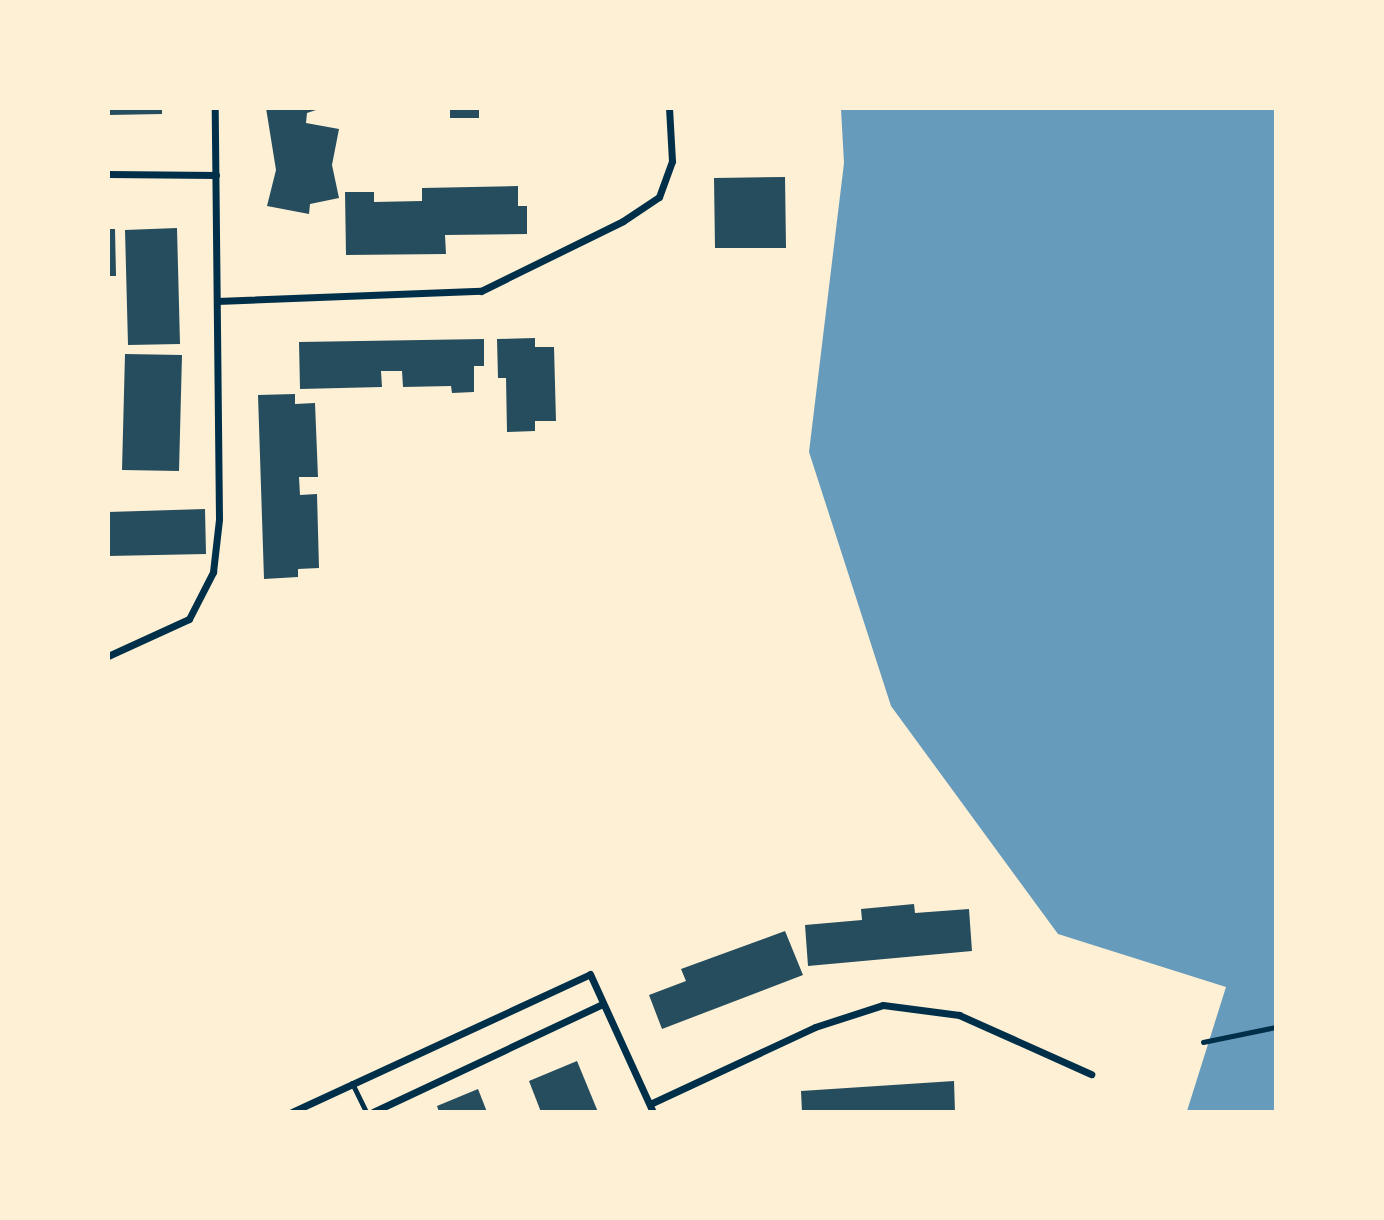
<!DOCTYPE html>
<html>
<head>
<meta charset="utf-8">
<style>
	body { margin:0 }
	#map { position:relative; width:1384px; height:1220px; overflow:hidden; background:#fdf0d5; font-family:"Varela Round",sans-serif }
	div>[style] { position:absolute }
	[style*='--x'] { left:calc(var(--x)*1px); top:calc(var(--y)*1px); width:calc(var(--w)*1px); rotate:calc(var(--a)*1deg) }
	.water>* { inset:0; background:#669bbc }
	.building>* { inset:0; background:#264d5e }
	.path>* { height:4.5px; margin:-2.25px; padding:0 2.25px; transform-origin:2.25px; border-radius:2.25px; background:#003049 }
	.service>* { height:5px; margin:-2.5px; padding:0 2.5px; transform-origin:2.5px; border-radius:2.5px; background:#003049 }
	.minor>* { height:7px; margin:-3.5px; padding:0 3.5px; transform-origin:3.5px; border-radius:3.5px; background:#003049 }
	span { translate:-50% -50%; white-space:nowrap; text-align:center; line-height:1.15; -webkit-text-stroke:5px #fdf0d5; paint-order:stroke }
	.frame { position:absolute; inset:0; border:110px solid #fdf0d5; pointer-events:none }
</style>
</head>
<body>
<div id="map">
	<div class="water">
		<i style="clip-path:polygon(841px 109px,1275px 109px,1275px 1111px,1187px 1111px,1226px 987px,1058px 934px,891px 706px,809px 452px,844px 163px)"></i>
	</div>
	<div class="building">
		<i style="clip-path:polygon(108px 108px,162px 108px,162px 114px,108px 115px)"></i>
		<i style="clip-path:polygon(266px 108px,322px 108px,307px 113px,306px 123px,339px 129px,332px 165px,339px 198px,310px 204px,309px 214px,267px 206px,276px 170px)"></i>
		<i style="clip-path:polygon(450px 108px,479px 108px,479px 118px,450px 118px)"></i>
		<i style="clip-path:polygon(785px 177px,786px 248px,715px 248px,714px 178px)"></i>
		<i style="clip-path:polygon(518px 186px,518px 206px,527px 206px,527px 234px,445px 235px,446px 254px,346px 255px,345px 192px,374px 192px,374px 202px,422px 201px,422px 188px)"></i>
		<i style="clip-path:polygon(177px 228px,180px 344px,128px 345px,125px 230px)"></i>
		<i style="clip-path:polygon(108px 229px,115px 229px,116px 276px,108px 276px)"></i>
		<i style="clip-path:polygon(535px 338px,535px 347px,554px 347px,556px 421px,535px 421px,535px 431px,507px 432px,506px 378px,498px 378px,497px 339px)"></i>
		<i style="clip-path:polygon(484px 339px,484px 366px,474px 366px,474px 392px,452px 393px,451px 386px,403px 387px,402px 371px,381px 371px,382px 387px,300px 389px,299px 342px)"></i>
		<i style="clip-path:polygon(125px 354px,182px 355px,179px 471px,122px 470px)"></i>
		<i style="clip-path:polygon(295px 394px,295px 404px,315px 403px,318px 477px,299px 477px,300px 495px,317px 494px,319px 568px,298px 569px,298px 577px,264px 579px,258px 395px)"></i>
		<i style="clip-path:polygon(205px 509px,206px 554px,108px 556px,108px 512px)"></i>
		<i style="clip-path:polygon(914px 904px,915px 913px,969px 909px,972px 951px,808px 966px,805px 925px,862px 920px,861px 909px)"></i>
		<i style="clip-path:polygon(785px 931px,803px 975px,662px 1029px,649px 995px,686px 981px,681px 969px)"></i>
		<i style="clip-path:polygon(577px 1061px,598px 1112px,541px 1112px,529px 1081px)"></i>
		<i style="clip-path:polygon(954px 1081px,955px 1112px,802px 1112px,801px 1091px)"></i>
		<i style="clip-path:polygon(478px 1089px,487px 1112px,439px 1112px,437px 1106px)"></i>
	</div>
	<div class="path">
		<i style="--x:1203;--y:1042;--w:75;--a:-11.6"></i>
	</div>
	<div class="service">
		<i style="--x:352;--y:1083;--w:32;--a:64"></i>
	</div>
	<div class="minor">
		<i style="--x:108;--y:174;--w:108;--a:0.5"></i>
		<i style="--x:217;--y:301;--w:264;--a:-2.2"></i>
		<i style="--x:481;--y:291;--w:158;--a:-26.2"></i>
		<i style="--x:623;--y:221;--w:43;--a:-33.7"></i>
		<i style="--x:659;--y:197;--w:38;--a:-70"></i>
		<i style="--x:672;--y:161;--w:53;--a:-93.2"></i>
		<i style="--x:108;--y:656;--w:89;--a:-24.6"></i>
		<i style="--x:189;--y:619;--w:53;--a:-62.9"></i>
		<i style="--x:213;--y:572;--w:53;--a:-83.5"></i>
		<i style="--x:219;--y:519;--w:411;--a:-90.6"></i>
		<i style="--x:650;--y:1104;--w:182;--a:-25"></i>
		<i style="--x:815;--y:1027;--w:71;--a:-17.9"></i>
		<i style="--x:883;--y:1005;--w:77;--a:7.5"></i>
		<i style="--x:959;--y:1015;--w:145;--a:24.1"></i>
		<i style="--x:292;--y:1112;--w:328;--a:-24.8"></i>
		<i style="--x:590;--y:974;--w:152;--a:65.5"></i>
		<i style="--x:373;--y:1112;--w:253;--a:-25.2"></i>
	</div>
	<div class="frame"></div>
</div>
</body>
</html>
